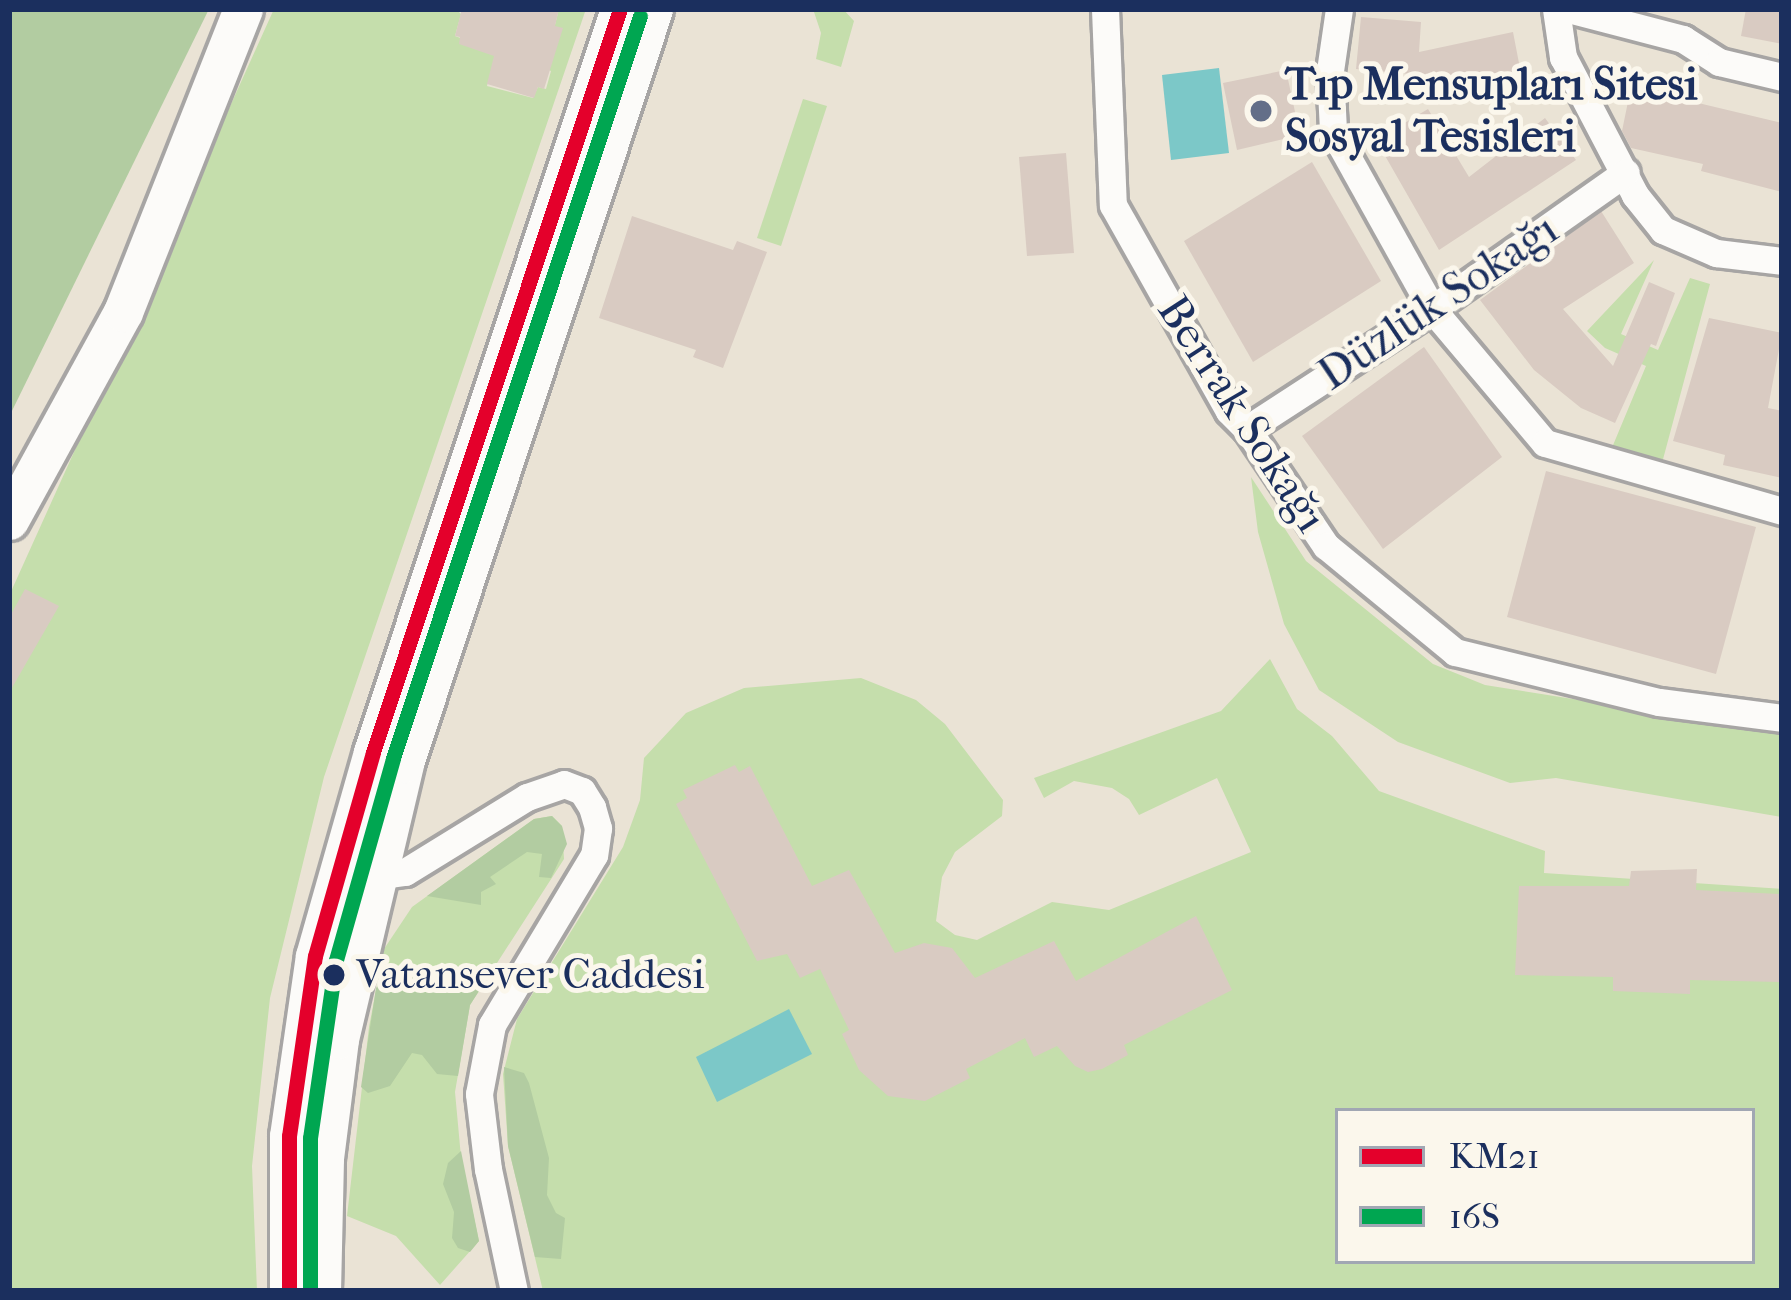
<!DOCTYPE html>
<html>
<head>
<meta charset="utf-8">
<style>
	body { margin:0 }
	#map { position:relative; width:1791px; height:1300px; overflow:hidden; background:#eae3d5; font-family:"IM FELL French Canon",serif }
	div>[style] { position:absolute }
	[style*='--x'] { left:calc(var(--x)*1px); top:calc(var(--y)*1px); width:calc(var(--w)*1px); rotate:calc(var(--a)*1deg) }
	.green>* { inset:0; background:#c5deac }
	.forest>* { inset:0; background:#b2cca1 }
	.water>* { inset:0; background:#7cc8c8 }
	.building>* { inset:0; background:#d9cbc2 }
	.roads { filter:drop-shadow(3px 0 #a7a5a4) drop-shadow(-3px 0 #a7a5a4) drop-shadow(0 3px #a7a5a4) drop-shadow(0 -3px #a7a5a4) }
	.street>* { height:27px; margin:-13.5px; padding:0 13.5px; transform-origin:13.5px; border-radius:13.5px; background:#fcfbf9 }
	.secondary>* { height:39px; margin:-19.5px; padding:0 19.5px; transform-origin:19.5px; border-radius:19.5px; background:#fcfbf9 }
	.bus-1>* { height:15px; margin:-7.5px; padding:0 7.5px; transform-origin:7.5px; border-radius:7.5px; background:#e4002b }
	.bus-2>* { height:15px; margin:-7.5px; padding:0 7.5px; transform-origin:7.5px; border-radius:7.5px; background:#00a651 }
	.dots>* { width:33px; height:33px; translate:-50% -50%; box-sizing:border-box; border:6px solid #fbf7ec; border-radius:50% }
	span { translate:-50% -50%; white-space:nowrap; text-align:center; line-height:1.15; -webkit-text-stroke:10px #fbf7ec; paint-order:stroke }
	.bus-label { font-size:42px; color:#1b2f5e }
	.left { translate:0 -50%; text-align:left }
	.poi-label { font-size:45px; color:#1b2f5e; font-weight:700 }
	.street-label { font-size:45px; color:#1b2f5e }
	.frame { position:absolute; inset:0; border:12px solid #1b2f5e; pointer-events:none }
	.legend { position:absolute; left:1335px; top:1108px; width:420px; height:156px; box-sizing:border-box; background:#fbf7ec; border:3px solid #a1a7b3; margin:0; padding:15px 21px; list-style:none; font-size:36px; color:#1b2f5e }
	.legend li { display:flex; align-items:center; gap:24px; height:60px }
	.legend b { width:60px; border:3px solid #a1a7b3 }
</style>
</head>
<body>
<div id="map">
	<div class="green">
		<i style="clip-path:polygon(274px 9px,456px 9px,461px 14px,455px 36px,496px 51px,487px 86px,533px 98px,538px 87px,546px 89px,551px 71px,544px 68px,559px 9px,586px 9px,324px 777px,270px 998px,252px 1166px,257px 1291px,9px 1291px,9px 596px)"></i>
		<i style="clip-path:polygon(813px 9px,843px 9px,854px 21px,841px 67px,816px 59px,821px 33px)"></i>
		<i style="clip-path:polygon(803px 99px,827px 106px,781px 246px,757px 238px)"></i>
		<i style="clip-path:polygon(1654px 260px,1621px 334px,1658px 350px,1690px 278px,1710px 284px,1662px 463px,1611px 450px,1646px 366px,1605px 348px,1587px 331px)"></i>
		<i style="clip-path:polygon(1251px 477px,1306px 561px,1433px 664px,1485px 685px,1782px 732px,1782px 817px,1556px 778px,1510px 783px,1398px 742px,1319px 690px,1284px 624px,1258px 532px)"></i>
		<i style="clip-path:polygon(evenodd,1270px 659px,1297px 709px,1332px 736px,1379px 791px,1545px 851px,1544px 873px,1782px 889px,1782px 1291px,543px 1291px,508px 1146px,503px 1074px,517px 1019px,623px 847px,640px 800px,644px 758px,686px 713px,744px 688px,861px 678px,916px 700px,945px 724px,1003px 800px,1002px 816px,955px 852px,942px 877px,936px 921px,955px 935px,977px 940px,1052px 902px,1109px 910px,1251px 852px,1217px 778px,1139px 815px,1129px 799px,1112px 788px,1074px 781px,1044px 798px,1034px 778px,1221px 711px,1270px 659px,1338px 1111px,1752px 1111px,1752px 1261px,1338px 1261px,1338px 1111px)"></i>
		<i style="clip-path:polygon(552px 816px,562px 826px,564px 859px,470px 1005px,455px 1092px,461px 1157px,479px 1241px,440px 1285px,396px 1236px,347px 1216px,369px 1027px,384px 949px,412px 907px,534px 819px)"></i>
	</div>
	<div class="forest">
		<i style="clip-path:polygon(9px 9px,209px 9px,9px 417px)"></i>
		<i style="clip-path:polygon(552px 816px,562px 826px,567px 844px,551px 878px,539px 877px,542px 854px,527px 852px,490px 877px,496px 884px,481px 892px,481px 905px,427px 896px,534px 819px)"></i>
		<i style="clip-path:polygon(453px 964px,465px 969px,495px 966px,470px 1005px,458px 1076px,437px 1074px,422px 1055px,412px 1053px,390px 1086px,368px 1093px,361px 1087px,376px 988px,402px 965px,420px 968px,431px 982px)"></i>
		<i style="clip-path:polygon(504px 1067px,524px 1073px,529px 1083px,549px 1158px,547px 1195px,556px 1213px,565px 1218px,561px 1259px,535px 1257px,508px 1146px)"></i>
		<i style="clip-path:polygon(461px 1151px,479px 1241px,470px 1252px,458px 1248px,452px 1238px,454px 1212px,443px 1184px,448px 1163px)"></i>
	</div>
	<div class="water">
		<i style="clip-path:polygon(1219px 68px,1229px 153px,1171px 160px,1162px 75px)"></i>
		<i style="clip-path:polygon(789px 1009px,812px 1054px,717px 1102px,696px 1057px)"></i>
	</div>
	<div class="building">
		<i style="clip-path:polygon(462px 9px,559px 9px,555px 26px,563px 28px,544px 89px,538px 87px,534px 98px,487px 84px,494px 56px,459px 44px,460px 37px,455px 36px)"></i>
		<i style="clip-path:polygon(1746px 9px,1782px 9px,1782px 44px,1741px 36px)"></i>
		<i style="clip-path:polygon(1361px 17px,1421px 22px,1419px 52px,1513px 32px,1523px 84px,1452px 96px,1476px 80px,1356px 69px)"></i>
		<i style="clip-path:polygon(1286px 70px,1300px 135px,1237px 150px,1223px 83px)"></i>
		<i style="clip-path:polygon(1631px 87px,1782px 123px,1782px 192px,1701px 171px,1703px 164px,1631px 148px,1622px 131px)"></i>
		<i style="clip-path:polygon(1428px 109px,1469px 177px,1545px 118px,1576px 160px,1439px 250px,1376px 140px)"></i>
		<i style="clip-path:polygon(1066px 153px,1074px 253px,1027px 256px,1019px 157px)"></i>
		<i style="clip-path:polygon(1312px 162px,1381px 281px,1253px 362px,1184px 241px)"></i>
		<i style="clip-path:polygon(1601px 211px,1634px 263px,1563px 309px,1613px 366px,1649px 282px,1675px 293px,1656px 346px,1651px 344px,1615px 423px,1581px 408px,1534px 370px,1480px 300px)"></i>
		<i style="clip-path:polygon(632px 216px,733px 250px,737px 241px,767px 252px,723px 368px,693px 357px,696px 350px,599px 318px)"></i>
		<i style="clip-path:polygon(1709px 318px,1782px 333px,1768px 408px,1782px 411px,1782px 478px,1723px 465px,1725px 455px,1673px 441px)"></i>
		<i style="clip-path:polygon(1424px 347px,1502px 457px,1383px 549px,1302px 436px)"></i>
		<i style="clip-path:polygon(1546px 471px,1756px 527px,1716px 674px,1507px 617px)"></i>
		<i style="clip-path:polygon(25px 589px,59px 606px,9px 693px,9px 618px)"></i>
		<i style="clip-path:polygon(735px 765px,739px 772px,750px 766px,812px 886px,849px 870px,895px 953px,924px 943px,952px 948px,975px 978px,1054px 941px,1076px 981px,1196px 916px,1232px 990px,1124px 1045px,1128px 1055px,1102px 1069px,1088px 1072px,1075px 1066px,1057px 1046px,1034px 1057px,1025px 1038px,966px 1069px,970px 1078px,925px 1101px,888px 1096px,859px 1070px,842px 1034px,849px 1030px,820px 969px,800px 978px,787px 954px,757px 961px,676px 804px,687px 798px,683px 790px)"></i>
		<i style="clip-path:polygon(1697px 869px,1696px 890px,1782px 894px,1782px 982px,1690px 980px,1690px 994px,1613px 991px,1613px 977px,1515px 975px,1519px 886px,1629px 886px,1631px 871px)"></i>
	</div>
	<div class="roads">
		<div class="street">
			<i style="--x:1105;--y:9;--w:196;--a:87.7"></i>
			<i style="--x:1113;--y:205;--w:236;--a:60.6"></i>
			<i style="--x:1229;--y:411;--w:25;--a:45"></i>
			<i style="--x:1247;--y:429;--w:141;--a:56"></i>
			<i style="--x:1326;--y:546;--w:167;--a:39.4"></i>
			<i style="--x:1455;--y:652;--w:210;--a:13.8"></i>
			<i style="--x:1659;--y:702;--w:124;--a:7.4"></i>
			<i style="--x:1339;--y:9;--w:63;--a:98.3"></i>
			<i style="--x:1330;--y:71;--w:60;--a:87.1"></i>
			<i style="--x:1333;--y:131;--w:204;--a:60.9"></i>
			<i style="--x:1432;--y:309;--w:175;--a:49.9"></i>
			<i style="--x:1545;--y:443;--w:247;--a:16"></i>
			<i style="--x:1556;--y:9;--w:49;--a:81.7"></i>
			<i style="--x:1563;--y:57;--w:156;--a:62.4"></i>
			<i style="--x:1635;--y:195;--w:45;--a:51.3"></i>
			<i style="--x:1663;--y:230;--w:58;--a:23.5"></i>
			<i style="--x:1716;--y:253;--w:66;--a:6.9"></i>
			<i style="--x:1568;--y:9;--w:119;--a:14.6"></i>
			<i style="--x:1683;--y:39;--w:43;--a:32.6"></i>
			<i style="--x:1719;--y:62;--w:65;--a:13.4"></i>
			<i style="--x:1247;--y:429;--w:221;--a:-33"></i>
			<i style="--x:1432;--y:309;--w:237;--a:-35.2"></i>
			<i style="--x:376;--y:876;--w:29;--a:-8"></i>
			<i style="--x:405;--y:872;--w:143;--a:-31.6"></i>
			<i style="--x:527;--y:797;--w:39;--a:-19"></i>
			<i style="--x:564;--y:784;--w:19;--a:21"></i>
			<i style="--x:582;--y:791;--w:19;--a:58"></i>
			<i style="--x:592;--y:807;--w:22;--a:74"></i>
			<i style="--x:598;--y:828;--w:27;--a:98"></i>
			<i style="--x:594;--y:855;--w:198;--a:121"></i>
			<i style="--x:492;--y:1025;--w:70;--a:100.7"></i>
			<i style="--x:479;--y:1094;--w:76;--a:83.2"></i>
			<i style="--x:488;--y:1169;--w:125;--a:78"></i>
		</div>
		<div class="secondary">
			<i style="--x:9;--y:520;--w:237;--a:-61.3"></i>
			<i style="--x:123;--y:312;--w:326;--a:-68.4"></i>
			<i style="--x:289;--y:1291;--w:155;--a:-90"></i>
			<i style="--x:289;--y:1136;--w:182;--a:-81.8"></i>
			<i style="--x:315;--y:956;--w:212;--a:-74.1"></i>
			<i style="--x:373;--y:752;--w:783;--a:-71.61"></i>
			<i style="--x:321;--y:1291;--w:133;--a:-88.7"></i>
			<i style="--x:324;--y:1158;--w:120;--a:-82.8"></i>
			<i style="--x:339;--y:1039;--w:284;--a:-76.7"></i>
			<i style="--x:404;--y:763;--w:794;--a:-71.72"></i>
		</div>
	</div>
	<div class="bus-1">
		<i style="--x:289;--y:1291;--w:155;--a:-90"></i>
		<i style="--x:289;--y:1136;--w:182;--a:-81.8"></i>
		<i style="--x:315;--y:956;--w:212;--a:-74.1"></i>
		<i style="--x:373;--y:752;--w:783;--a:-71.61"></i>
	</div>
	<div class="bus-2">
		<i style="--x:310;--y:1291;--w:153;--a:-90"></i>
		<i style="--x:310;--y:1138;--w:180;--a:-81.7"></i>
		<i style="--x:336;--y:960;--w:210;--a:-74.2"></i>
		<i style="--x:393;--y:758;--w:782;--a:-71.59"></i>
	</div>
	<div class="dots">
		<i style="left:1261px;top:111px;background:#636e88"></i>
		<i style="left:334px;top:975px;background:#1b2f5e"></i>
	</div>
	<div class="bus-label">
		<span class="left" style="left:356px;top:975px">Vatansever Caddesi</span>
	</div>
	<div class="poi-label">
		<span class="left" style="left:1285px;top:111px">Tıp Mensupları Sitesi<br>Sosyal Tesisleri</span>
	</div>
	<div class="street-label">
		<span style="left:1438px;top:302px;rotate:-34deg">Düzlük Sokağı</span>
		<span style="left:1242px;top:414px;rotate:57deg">Berrak Sokağı</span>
	</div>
	<div class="frame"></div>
	<ul class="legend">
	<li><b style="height:15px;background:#e4002b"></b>KM21</li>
	<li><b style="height:15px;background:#00a651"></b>16S</li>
	</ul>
</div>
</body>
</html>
